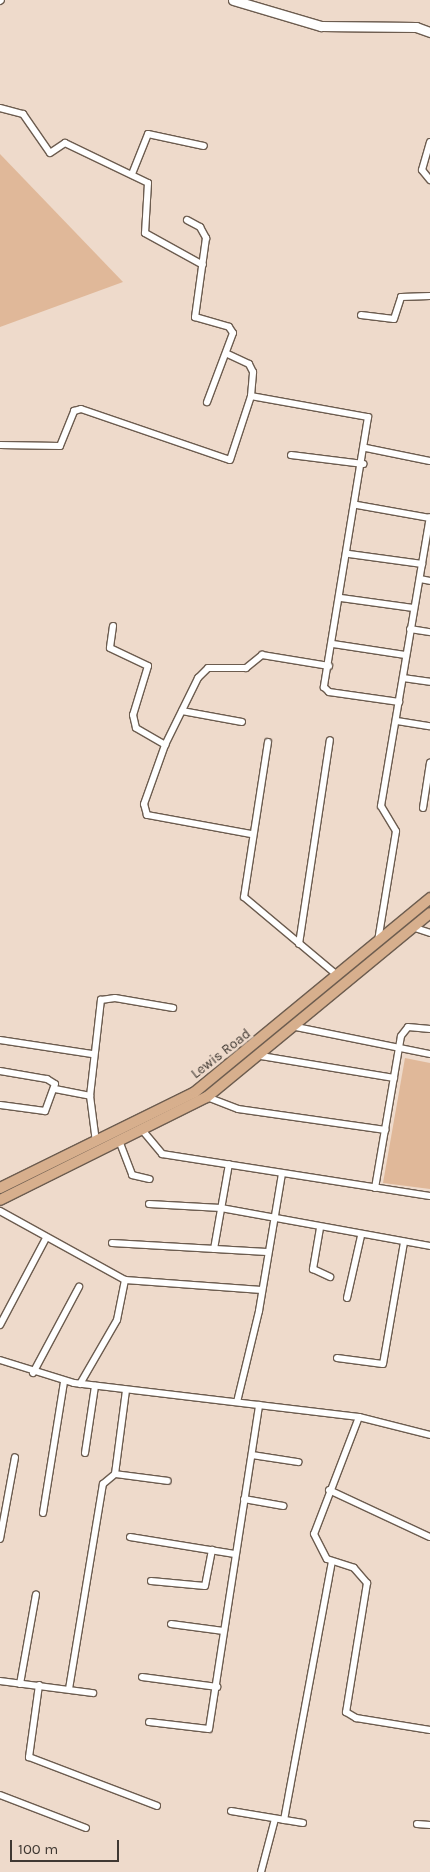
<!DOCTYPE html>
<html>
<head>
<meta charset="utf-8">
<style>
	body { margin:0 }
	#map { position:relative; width:430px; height:1872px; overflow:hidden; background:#eedacb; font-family:Karla,sans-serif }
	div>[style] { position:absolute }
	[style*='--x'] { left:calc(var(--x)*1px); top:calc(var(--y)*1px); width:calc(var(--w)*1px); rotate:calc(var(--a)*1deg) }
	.green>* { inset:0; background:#e0b899 }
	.roads { filter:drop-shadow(1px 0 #6c5c4f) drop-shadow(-1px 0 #6c5c4f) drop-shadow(0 1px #6c5c4f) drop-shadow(0 -1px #6c5c4f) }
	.street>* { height:6px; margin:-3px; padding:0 3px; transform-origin:3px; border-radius:3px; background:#fff }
	.secondary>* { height:9px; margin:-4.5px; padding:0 4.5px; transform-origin:4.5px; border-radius:4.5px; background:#fff }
	.primary>* { height:10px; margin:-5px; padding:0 5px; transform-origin:5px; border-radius:5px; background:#d7af8d }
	span { translate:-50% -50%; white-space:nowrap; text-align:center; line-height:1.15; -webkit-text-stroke:5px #eedacb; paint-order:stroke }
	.street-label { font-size:14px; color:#3f3832 }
	.scale { position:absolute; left:10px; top:1840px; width:109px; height:22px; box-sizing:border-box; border:2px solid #3f3832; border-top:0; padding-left:6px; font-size:15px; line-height:18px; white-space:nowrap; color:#3f3832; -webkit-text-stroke:4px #eedacb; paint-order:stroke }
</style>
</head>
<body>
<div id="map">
	<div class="green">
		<i style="clip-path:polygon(0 154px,123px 282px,0 327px)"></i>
		<i style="clip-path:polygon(405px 1058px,430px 1063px,430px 1189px,383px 1183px)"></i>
	</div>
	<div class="roads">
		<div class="street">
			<i style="--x:0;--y:1;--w:1;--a:-45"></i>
			<i style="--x:0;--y:108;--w:24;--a:15"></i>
			<i style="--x:23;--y:114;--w:47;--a:55.3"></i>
			<i style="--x:50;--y:153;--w:18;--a:-34"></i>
			<i style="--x:65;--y:143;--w:92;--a:25.7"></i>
			<i style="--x:148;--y:183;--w:50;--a:93.4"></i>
			<i style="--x:145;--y:233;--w:66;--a:28.9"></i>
			<i style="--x:430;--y:142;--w:29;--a:106"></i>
			<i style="--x:422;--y:170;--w:13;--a:51"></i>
			<i style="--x:132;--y:174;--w:43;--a:-68.2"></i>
			<i style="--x:148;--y:134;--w:57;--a:12.1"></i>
			<i style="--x:187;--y:220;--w:15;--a:28"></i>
			<i style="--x:200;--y:227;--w:13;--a:61"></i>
			<i style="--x:206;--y:238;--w:80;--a:97.9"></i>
			<i style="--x:195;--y:317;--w:35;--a:16"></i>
			<i style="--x:229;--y:327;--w:7;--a:56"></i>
			<i style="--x:233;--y:333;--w:74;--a:110.6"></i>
			<i style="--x:361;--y:315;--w:33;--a:7"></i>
			<i style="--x:394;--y:319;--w:23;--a:-72"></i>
			<i style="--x:401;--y:297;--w:29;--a:-2"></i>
			<i style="--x:251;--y:396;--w:119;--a:10.2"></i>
			<i style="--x:368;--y:417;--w:274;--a:99.3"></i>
			<i style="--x:324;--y:687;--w:7;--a:45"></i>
			<i style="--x:329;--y:692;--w:71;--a:8.1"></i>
			<i style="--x:0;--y:445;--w:60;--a:1"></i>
			<i style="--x:60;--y:446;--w:38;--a:-68"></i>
			<i style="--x:74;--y:411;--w:7;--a:-16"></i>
			<i style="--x:81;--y:409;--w:157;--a:18.9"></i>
			<i style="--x:230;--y:460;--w:67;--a:-71.8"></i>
			<i style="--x:251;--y:396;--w:24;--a:-85"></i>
			<i style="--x:253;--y:372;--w:9;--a:-117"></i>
			<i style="--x:249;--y:364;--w:23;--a:-155"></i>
			<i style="--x:366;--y:448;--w:65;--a:11.5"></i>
			<i style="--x:291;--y:455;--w:73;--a:7.1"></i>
			<i style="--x:357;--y:505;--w:74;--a:10.1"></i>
			<i style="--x:349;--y:554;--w:74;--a:7.8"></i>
			<i style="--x:420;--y:579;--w:10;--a:11"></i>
			<i style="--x:341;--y:598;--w:73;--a:7.9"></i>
			<i style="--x:113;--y:626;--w:22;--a:98"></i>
			<i style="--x:110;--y:648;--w:42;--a:25.3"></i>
			<i style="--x:148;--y:666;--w:51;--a:107"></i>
			<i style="--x:133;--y:715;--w:13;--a:77"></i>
			<i style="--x:136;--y:728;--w:34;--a:30"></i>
			<i style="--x:410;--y:629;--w:20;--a:9"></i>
			<i style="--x:333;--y:644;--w:73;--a:8.7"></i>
			<i style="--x:403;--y:678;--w:27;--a:8"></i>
			<i style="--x:182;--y:711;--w:61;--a:10.4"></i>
			<i style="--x:397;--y:721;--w:33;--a:9"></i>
			<i style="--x:268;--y:742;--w:157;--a:98.8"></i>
			<i style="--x:244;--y:897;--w:121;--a:40"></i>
			<i style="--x:423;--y:808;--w:46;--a:-81.2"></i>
			<i style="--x:251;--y:834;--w:106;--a:-169.6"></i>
			<i style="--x:147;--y:815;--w:11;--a:-105"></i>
			<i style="--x:144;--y:804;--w:63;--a:-70.4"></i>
			<i style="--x:165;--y:745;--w:75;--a:-63.8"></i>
			<i style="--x:198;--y:678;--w:14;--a:-45"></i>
			<i style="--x:208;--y:668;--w:38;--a:0"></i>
			<i style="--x:246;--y:668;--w:21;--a:-39"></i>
			<i style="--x:262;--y:655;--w:68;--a:9.3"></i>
			<i style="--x:412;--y:927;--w:19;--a:18"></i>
			<i style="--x:378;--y:941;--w:111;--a:-80.7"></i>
			<i style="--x:396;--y:831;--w:29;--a:-121"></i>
			<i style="--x:381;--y:806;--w:293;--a:-80.4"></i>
			<i style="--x:299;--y:944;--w:206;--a:-81.4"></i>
			<i style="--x:296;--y:1027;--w:137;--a:11.4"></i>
			<i style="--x:0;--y:1040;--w:93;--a:8.7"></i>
			<i style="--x:261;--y:1056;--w:135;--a:9.4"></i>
			<i style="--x:0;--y:1071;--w:48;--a:9.7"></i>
			<i style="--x:47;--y:1079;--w:9;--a:32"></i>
			<i style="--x:55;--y:1084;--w:29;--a:110"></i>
			<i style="--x:45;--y:1111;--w:45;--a:-172.4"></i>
			<i style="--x:55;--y:1089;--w:36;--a:11"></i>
			<i style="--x:207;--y:1097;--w:33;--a:21"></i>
			<i style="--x:238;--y:1109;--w:149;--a:8.1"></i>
			<i style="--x:143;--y:1131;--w:30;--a:50"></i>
			<i style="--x:162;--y:1154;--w:271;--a:8.9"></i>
			<i style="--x:96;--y:1142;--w:46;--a:-97.4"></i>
			<i style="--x:90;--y:1096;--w:97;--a:-83.5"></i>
			<i style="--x:101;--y:1000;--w:14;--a:-8"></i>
			<i style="--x:115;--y:998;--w:59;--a:9.8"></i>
			<i style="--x:120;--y:1143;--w:34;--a:69"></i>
			<i style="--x:132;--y:1175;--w:18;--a:13"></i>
			<i style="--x:375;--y:1188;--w:154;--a:-80.3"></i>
			<i style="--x:401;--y:1036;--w:11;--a:-52"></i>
			<i style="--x:408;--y:1027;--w:22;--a:5"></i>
			<i style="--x:149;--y:1204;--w:72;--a:3.2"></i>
			<i style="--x:221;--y:1208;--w:212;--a:10.3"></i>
			<i style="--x:0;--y:1211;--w:143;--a:28.9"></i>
			<i style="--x:125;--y:1280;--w:137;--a:4.2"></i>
			<i style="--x:320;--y:1228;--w:42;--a:99.7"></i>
			<i style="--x:313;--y:1269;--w:19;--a:25"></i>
			<i style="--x:112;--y:1243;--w:155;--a:3.3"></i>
			<i style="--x:214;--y:1249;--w:86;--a:-80"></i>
			<i style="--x:347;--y:1298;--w:64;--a:-77.3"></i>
			<i style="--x:0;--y:1325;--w:98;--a:-62.1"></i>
			<i style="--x:337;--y:1358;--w:46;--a:7.4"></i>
			<i style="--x:383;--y:1364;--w:124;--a:-80.2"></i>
			<i style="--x:0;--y:1360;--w:77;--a:17.3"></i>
			<i style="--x:74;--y:1383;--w:287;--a:6.8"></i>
			<i style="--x:359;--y:1417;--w:73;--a:14.2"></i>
			<i style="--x:33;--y:1373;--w:98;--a:-61.9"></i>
			<i style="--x:80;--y:1384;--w:74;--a:-60"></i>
			<i style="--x:117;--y:1320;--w:41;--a:-78.7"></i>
			<i style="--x:237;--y:1402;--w:94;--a:-76.4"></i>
			<i style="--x:259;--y:1311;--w:139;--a:-80.5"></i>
			<i style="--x:359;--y:1417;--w:125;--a:111"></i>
			<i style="--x:314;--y:1534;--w:28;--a:63"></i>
			<i style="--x:327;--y:1559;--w:28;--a:18"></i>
			<i style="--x:354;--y:1568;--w:20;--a:49"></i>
			<i style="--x:367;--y:1583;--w:131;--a:99.2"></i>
			<i style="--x:346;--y:1712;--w:12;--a:31"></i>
			<i style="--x:356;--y:1718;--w:75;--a:9.2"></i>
			<i style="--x:85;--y:1453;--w:68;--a:-81.5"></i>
			<i style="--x:252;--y:1455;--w:47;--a:8.7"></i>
			<i style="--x:115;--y:1474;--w:85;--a:-82.5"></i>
			<i style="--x:329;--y:1490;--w:111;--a:25"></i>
			<i style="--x:244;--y:1499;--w:40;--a:10"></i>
			<i style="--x:43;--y:1513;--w:133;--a:-80.9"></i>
			<i style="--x:130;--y:1537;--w:106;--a:9.2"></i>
			<i style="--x:0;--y:1539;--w:83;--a:-79.6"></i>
			<i style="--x:151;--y:1581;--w:54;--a:5.3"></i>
			<i style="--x:205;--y:1586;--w:37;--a:-79"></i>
			<i style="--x:171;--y:1624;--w:53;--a:7.5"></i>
			<i style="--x:142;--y:1677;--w:76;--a:7.6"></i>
			<i style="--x:0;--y:1681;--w:94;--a:7.4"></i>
			<i style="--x:20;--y:1684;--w:91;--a:-79.9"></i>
			<i style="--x:39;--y:1685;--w:73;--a:97.9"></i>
			<i style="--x:29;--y:1757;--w:137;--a:20.9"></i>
			<i style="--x:69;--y:1689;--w:208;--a:-80.6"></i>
			<i style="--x:103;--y:1484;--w:16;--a:-40"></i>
			<i style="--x:115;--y:1474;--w:53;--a:7.5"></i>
			<i style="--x:149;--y:1722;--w:60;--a:6.7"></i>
			<i style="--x:209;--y:1729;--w:328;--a:-81.2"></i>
			<i style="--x:0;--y:1795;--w:92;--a:21"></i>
			<i style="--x:231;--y:1811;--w:73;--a:9.5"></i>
			<i style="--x:284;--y:1820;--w:262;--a:-79.5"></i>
			<i style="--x:417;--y:1824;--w:13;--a:4"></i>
			<i style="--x:261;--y:1872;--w:55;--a:-75.2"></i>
		</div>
		<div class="secondary">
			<i style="--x:233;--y:0;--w:92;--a:16.5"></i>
			<i style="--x:321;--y:26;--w:95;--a:0.6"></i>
			<i style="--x:416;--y:27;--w:15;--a:20"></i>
		</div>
		<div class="primary">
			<i style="--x:0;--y:1188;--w:217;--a:-26.2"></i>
			<i style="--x:195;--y:1092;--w:305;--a:-39.5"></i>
			<i style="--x:0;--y:1200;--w:231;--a:-26.5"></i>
			<i style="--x:207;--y:1097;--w:289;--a:-39.5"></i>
		</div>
	</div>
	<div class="street-label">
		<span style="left:221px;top:1054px;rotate:-38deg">Lewis Road</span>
	</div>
	<div class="scale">100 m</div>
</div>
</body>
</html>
